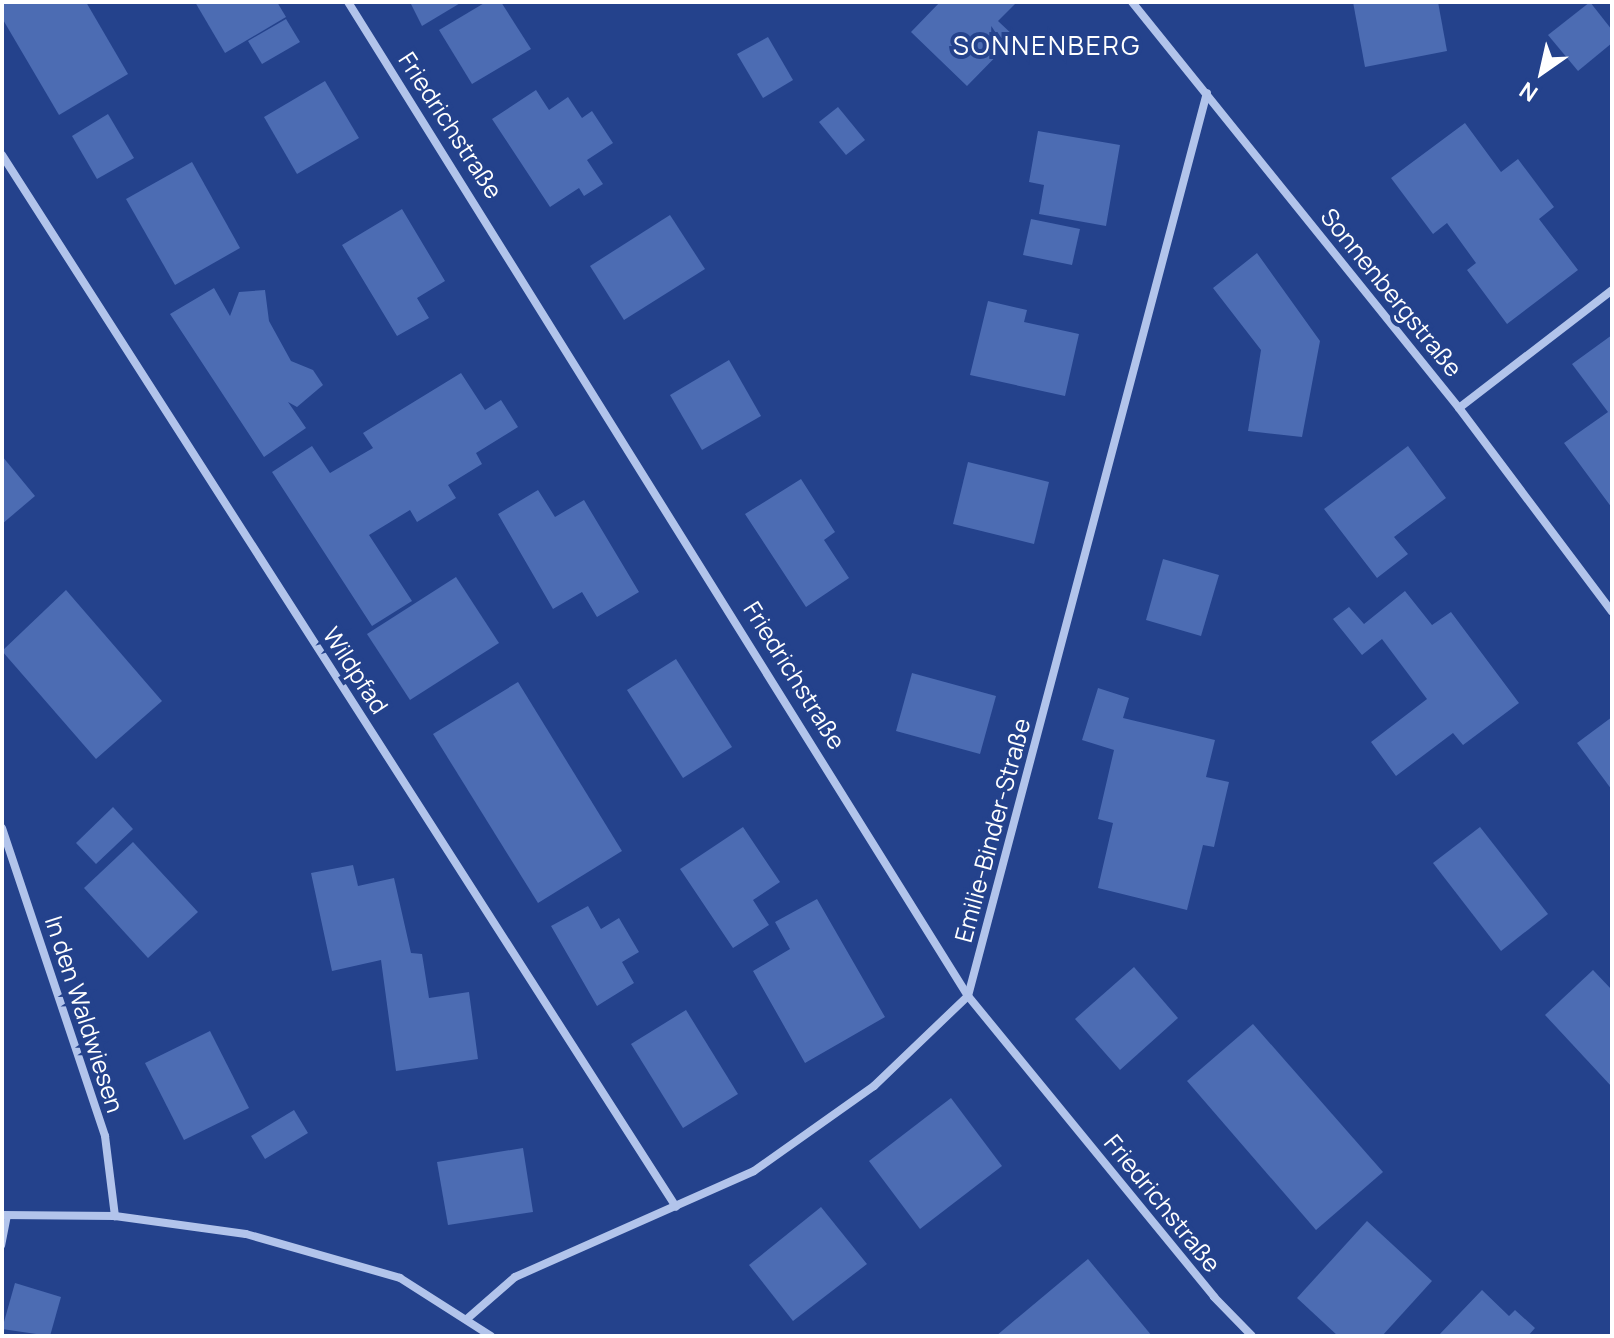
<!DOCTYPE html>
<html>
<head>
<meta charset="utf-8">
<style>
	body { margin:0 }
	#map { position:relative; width:1614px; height:1338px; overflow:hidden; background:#24428c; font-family:Manrope,sans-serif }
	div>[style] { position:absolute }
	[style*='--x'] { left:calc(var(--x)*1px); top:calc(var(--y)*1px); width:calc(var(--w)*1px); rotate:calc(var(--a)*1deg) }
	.building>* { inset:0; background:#4c6cb3 }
	.lane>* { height:6px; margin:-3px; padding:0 3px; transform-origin:3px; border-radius:3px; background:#b2c4eb }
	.street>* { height:8px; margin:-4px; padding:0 4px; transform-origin:4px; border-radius:4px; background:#b2c4eb }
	span { translate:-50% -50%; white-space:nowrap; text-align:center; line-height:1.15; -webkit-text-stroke:8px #24428c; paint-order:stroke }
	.street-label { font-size:24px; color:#fff }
	.neighbourhood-label { font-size:26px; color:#fff; letter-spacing:2px }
	.frame { position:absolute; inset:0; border:4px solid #fff; pointer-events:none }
	.north { position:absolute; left:1502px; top:32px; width:80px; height:80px; -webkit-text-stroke:6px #24428c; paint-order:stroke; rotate:214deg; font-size:22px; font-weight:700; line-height:32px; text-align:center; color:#fff }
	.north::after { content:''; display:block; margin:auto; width:28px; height:36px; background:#fff; clip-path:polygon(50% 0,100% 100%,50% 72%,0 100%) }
</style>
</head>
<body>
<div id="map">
	<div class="building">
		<i style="clip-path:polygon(2px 2px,86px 2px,128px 74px,59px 115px,2px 18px)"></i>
		<i style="clip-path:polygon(195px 2px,277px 2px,286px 17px,225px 53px)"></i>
		<i style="clip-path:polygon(410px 2px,462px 2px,422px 26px)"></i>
		<i style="clip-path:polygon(486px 2px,501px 2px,531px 49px,472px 84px,439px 30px)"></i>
		<i style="clip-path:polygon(940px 2px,1017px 2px,998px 21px,1015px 37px,967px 86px,911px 32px)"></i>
		<i style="clip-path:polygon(1353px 2px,1438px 2px,1447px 51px,1365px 67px)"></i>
		<i style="clip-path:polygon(1590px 2px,1612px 30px,1612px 43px,1578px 71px,1548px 35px)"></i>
		<i style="clip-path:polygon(286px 19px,300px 42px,262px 64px,248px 41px)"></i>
		<i style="clip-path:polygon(768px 37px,793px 80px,763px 98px,737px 54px)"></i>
		<i style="clip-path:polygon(325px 81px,359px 138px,297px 174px,264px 117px)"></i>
		<i style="clip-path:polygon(536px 90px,549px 110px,568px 97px,582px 118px,592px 111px,613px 143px,587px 160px,603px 184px,584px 196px,579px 188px,550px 207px,492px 119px)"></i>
		<i style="clip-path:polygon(838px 107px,865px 140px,846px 155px,819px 122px)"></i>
		<i style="clip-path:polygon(108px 114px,134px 158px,97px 179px,72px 136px)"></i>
		<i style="clip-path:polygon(1465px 123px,1501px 172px,1518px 159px,1554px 207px,1539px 219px,1578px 270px,1507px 324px,1467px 270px,1476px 263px,1447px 223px,1433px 234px,1391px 178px)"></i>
		<i style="clip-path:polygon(1038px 131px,1120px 145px,1106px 226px,1039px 214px,1044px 185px,1029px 182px)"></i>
		<i style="clip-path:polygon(192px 162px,240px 248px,175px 285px,126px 199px)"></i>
		<i style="clip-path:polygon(402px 209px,445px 281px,417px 298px,429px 318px,397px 336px,342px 245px)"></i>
		<i style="clip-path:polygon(670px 215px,705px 269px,624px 320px,590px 266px)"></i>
		<i style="clip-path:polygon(1031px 219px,1080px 229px,1072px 265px,1023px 255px)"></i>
		<i style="clip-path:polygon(1257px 253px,1320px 341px,1302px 437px,1248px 431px,1261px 350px,1213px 288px)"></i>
		<i style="clip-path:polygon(214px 288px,230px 316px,239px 292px,265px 290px,269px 321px,291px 361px,313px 370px,323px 385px,297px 407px,288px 402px,306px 428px,264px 457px,170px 314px)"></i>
		<i style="clip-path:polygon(988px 301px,1027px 310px,1024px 322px,1079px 334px,1065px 396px,970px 375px)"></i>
		<i style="clip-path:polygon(1612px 335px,1612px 508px,1564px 443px,1608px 412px,1572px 364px)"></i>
		<i style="clip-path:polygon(729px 360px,761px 416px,702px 450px,670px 395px)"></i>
		<i style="clip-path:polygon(461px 373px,485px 410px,501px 400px,518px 427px,476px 453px,482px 464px,448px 485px,456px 498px,417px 522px,410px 510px,369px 535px,412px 601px,372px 626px,272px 472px,312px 446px,330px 473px,373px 448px,363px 433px)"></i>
		<i style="clip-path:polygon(1408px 446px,1446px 498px,1394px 537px,1408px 554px,1377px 578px,1324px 509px)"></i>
		<i style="clip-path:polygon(2px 456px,35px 496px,2px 524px)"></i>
		<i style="clip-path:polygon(968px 462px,1049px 482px,1034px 544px,953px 524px)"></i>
		<i style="clip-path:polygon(801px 479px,835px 532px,824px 540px,849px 578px,806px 607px,745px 514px)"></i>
		<i style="clip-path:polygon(538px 490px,555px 517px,584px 500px,639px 592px,597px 617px,582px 592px,553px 609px,498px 514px)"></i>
		<i style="clip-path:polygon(1163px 559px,1219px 575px,1201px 636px,1146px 620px)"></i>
		<i style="clip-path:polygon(456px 577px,499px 643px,410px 700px,367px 634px)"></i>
		<i style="clip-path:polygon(66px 590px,162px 701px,96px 759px,2px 651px)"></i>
		<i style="clip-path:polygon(1405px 591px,1432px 625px,1451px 612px,1519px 703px,1463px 745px,1453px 733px,1396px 776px,1371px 742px,1427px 699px,1382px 639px,1362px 655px,1333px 619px,1349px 607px,1364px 624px)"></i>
		<i style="clip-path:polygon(676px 659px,732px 747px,683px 778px,627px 690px)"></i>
		<i style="clip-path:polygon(912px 673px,996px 696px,980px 754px,896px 731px)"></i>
		<i style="clip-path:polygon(518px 682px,622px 851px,538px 903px,433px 734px)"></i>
		<i style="clip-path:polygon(1098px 688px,1129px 698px,1123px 718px,1215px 740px,1206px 777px,1229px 782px,1214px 847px,1203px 845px,1187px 910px,1098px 888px,1113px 823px,1098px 819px,1114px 750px,1082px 740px)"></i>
		<i style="clip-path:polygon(1612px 717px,1612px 790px,1577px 743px)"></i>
		<i style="clip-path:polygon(113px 807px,133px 829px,96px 864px,76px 843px)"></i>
		<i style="clip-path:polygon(743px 827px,780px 882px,753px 900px,769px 925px,733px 948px,680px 869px)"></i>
		<i style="clip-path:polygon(1480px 827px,1548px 914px,1501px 951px,1433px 863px)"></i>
		<i style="clip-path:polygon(133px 842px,198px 912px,148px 958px,84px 888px)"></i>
		<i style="clip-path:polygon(353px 865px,358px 886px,394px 878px,411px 953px,422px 954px,429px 998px,469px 992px,478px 1059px,396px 1071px,381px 960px,332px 971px,311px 873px)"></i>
		<i style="clip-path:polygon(817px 899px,885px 1017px,805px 1063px,753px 971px,790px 949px,775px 922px)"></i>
		<i style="clip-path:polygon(588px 906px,601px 929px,619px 918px,639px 952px,622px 962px,634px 983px,597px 1006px,551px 926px)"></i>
		<i style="clip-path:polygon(1134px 967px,1178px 1018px,1120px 1070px,1075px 1019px)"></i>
		<i style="clip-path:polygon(1593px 970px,1612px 990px,1612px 1087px,1545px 1015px)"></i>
		<i style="clip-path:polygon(686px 1010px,738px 1094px,683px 1128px,631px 1044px)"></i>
		<i style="clip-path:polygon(1253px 1024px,1383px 1172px,1316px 1230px,1187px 1081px)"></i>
		<i style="clip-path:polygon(210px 1031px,249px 1108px,184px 1140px,145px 1063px)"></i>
		<i style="clip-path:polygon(951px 1098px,1002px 1166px,920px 1229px,869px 1161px)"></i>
		<i style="clip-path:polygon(294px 1110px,308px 1133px,265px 1159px,251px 1136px)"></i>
		<i style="clip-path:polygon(523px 1148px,533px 1212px,448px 1225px,437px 1162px)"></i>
		<i style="clip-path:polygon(821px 1207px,867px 1264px,793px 1321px,749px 1265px)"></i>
		<i style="clip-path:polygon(1367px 1221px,1432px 1281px,1382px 1336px,1338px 1336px,1297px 1298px)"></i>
		<i style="clip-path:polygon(1088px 1259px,1152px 1336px,996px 1336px)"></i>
		<i style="clip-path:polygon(15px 1283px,61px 1297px,50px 1336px,2px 1329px)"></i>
		<i style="clip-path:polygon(1482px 1290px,1509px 1316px,1515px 1310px,1535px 1328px,1528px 1336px,1438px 1336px)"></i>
	</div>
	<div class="lane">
		<i style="--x:2;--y:1246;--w:32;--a:-79"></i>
	</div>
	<div class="street">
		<i style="--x:348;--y:2;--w:1172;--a:58.05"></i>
		<i style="--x:968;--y:996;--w:389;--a:50.7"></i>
		<i style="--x:1214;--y:1297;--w:54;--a:45.7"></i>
		<i style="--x:1132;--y:2;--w:521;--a:51.15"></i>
		<i style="--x:1459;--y:408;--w:255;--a:53.1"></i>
		<i style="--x:2;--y:155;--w:1249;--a:57.35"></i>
		<i style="--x:1459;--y:408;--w:193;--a:-37.6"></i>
		<i style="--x:2;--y:828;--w:325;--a:71.5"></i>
		<i style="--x:105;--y:1136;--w:81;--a:82.9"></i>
		<i style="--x:2;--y:1215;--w:113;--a:0.5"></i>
		<i style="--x:115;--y:1216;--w:132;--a:7.8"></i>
		<i style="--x:246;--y:1234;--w:160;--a:15.9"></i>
		<i style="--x:400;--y:1278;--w:108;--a:32.5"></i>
		<i style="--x:468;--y:1318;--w:62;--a:-41.1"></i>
		<i style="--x:515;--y:1277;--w:261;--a:-23.9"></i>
		<i style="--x:754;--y:1171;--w:147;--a:-35.3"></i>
		<i style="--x:874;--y:1086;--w:130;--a:-43.8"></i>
		<i style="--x:968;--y:996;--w:934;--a:-75.18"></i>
	</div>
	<div class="street-label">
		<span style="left:451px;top:125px;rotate:57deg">Friedrichstraße</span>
		<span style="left:1392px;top:292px;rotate:51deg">Sonnenbergstraße</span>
		<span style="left:356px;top:670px;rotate:57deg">Wildpfad</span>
		<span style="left:795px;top:675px;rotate:58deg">Friedrichstraße</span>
		<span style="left:992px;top:830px;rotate:-75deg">Emilie-Binder-Straße</span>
		<span style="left:85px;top:1014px;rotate:72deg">In den Waldwiesen</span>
		<span style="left:1163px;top:1203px;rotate:51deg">Friedrichstraße</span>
	</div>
	<div class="neighbourhood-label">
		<span style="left:1047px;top:46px">SONNENBERG</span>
	</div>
	<div class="frame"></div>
	<div class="north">N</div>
</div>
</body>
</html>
